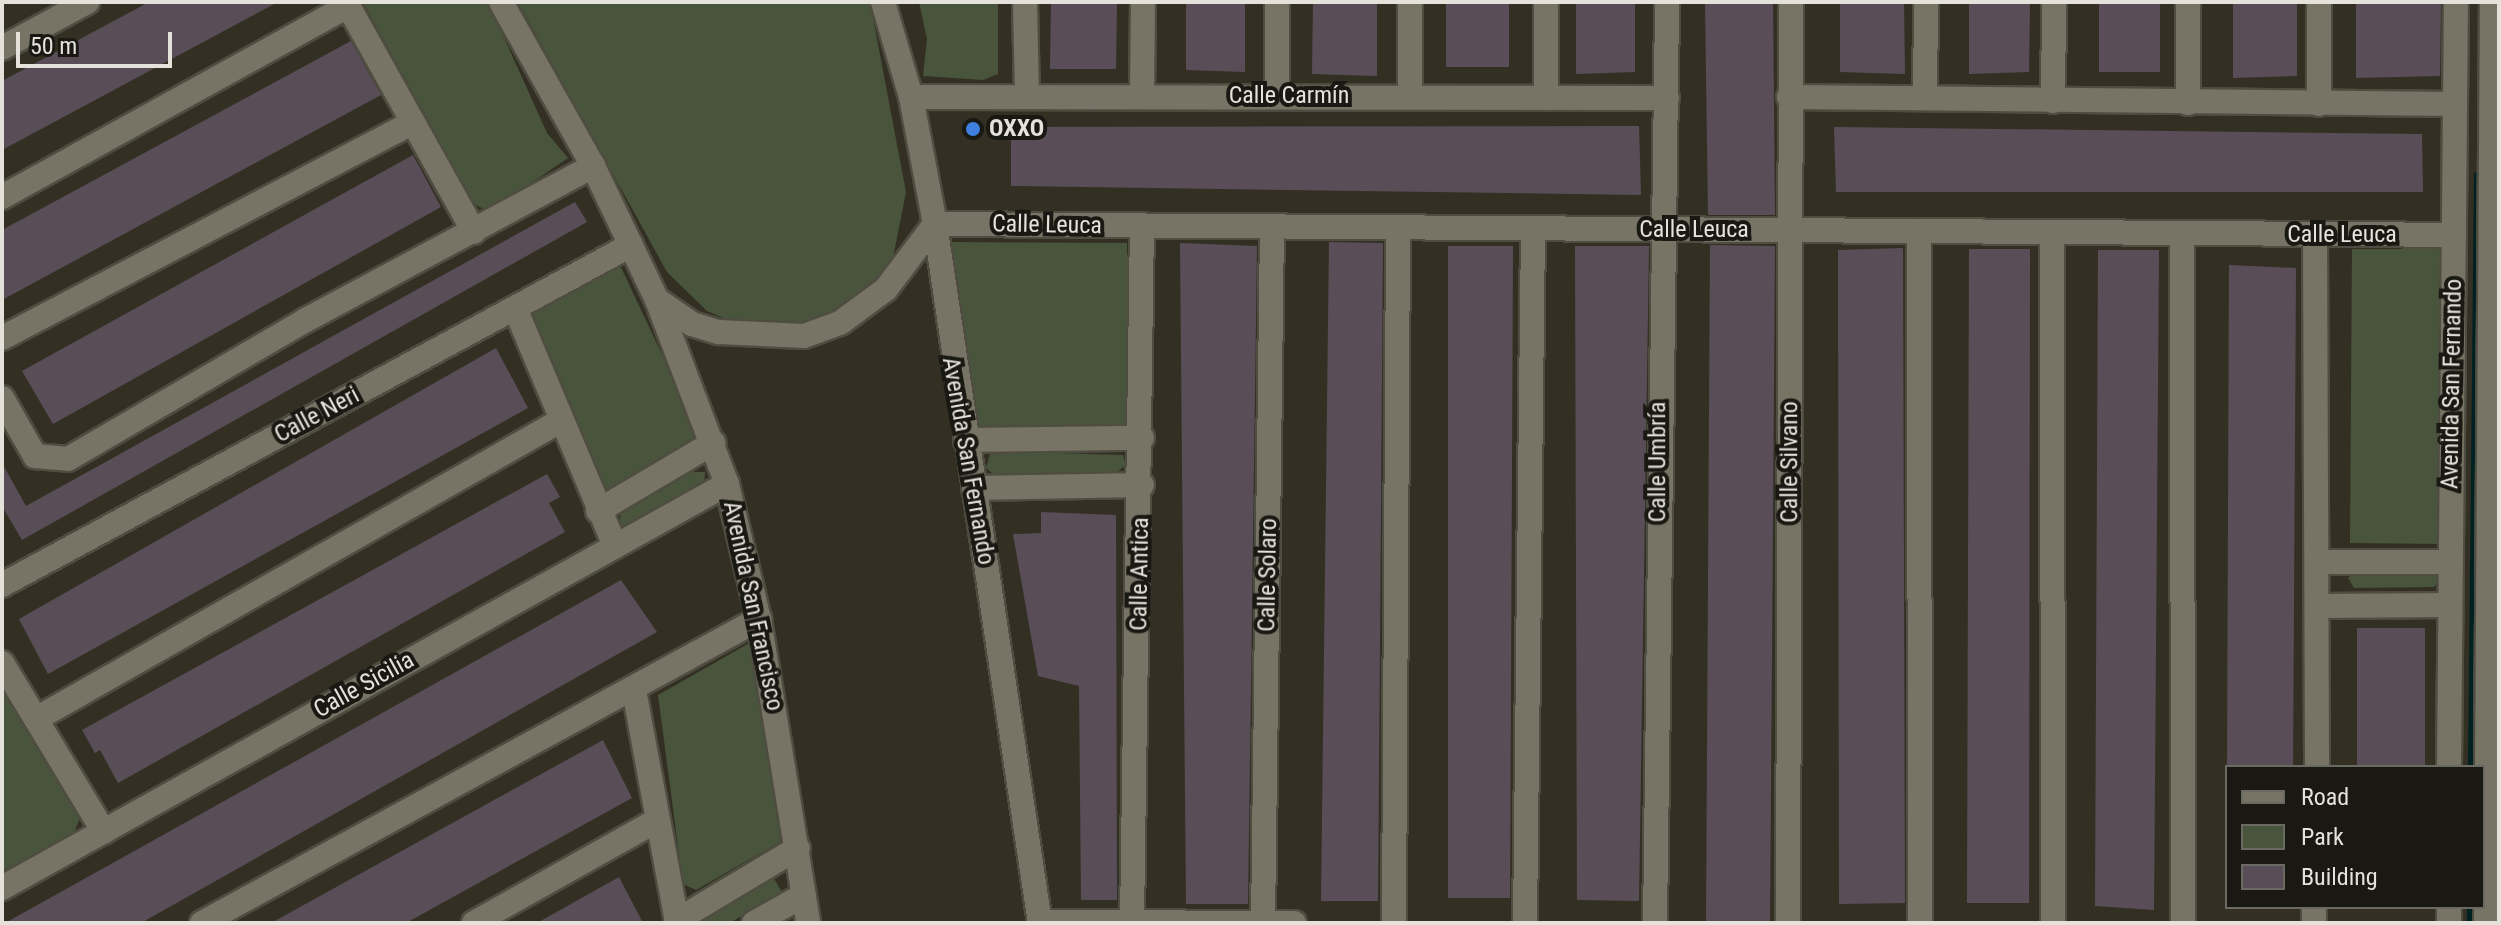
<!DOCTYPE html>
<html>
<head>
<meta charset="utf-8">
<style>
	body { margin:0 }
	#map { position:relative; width:2501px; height:925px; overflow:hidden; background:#333023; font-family:"Roboto Condensed",sans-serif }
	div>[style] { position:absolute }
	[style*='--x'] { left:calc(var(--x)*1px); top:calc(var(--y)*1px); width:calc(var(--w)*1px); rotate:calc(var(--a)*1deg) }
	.green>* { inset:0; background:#49543c }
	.stream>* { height:6px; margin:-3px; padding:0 3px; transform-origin:3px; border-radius:3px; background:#002121 }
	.building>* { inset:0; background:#594e58 }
	.roads { filter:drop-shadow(2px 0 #4f4d42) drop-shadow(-2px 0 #4f4d42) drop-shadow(0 2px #4f4d42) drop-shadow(0 -2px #4f4d42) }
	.street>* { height:24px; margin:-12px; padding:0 12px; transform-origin:12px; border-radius:12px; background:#777465 }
	.secondary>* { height:24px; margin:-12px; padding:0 12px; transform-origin:12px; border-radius:12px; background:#777465 }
	.dots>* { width:22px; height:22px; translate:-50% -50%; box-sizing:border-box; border:4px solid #191812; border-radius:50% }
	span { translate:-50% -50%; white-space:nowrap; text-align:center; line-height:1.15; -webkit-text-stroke:8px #191812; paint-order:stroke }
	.street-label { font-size:24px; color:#e4e2da }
	.poi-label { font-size:24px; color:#e4e2da; font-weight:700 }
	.left { translate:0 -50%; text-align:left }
	.frame { position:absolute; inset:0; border:4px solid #e4e2da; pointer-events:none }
	.legend { position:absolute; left:2225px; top:765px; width:260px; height:144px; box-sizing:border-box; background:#191812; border:2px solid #6a6962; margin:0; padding:10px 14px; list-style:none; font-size:24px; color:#e4e2da }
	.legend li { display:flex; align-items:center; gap:16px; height:40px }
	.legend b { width:40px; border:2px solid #6a6962 }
	.scale { position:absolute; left:16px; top:32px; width:156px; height:36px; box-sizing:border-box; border:4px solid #e4e2da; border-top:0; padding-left:10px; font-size:24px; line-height:28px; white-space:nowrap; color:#e4e2da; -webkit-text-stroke:6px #191812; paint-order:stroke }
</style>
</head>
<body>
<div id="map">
	<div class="green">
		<i style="clip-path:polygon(363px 2px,488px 2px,547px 133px,568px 158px,502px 203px,484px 209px,474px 204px)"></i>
		<i style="clip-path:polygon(518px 2px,870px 2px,906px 192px,892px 263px,846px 309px,796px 329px,730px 321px,707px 311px,667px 272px)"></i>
		<i style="clip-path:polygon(919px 2px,998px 2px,998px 74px,983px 80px,923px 76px,927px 39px)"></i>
		<i style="clip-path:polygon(949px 242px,1127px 243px,1128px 429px,978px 433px)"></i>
		<i style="clip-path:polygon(2352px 249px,2446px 249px,2448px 544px,2350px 543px)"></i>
		<i style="clip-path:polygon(618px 261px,698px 431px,697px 443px,608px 493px,595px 479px,526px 315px)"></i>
		<i style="clip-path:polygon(991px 451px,1123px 455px,1126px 465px,1110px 477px,997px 477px,986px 468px)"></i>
		<i style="clip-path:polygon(692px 472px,705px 472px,704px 489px,626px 528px,619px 524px,621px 513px)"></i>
		<i style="clip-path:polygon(2355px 571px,2437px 571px,2441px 579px,2434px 587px,2354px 588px,2348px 578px)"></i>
		<i style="clip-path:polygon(753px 641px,785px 839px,696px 890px,683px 884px,658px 695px)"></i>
		<i style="clip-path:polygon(2px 678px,80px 818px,73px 835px,2px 874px)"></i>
		<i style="clip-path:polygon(772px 875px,783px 894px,729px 923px,694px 923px)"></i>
	</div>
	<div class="stream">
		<i style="--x:2471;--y:767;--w:592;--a:-89.42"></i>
		<i style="--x:2470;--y:923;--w:16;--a:-90"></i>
	</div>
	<div class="building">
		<i style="clip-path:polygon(149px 2px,278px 2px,2px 150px,2px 81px)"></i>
		<i style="clip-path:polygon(1051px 2px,1117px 2px,1116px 69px,1050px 69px)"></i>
		<i style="clip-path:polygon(1186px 2px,1245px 2px,1245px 72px,1186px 70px)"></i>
		<i style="clip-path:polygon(1313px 2px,1377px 2px,1377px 76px,1312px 74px)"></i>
		<i style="clip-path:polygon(1446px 2px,1509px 2px,1509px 67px,1446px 67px)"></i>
		<i style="clip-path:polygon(1576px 2px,1635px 2px,1635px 72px,1576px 74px)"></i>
		<i style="clip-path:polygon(1705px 2px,1773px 2px,1775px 215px,1708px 215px)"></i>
		<i style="clip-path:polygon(1840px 2px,1904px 2px,1905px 74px,1840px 72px)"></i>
		<i style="clip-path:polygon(1969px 2px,2030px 2px,2029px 72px,1969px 74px)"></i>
		<i style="clip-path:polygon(2099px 2px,2160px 2px,2160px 72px,2099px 72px)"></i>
		<i style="clip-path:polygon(2233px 2px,2297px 2px,2297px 76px,2233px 78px)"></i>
		<i style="clip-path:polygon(2356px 2px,2441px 2px,2440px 76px,2356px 78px)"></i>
		<i style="clip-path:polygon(351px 41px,381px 95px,2px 300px,2px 230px)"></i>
		<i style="clip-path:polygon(1639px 126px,1641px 195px,1011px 186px,1011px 127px)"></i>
		<i style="clip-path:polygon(1834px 127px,2422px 134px,2423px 192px,1836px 192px)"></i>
		<i style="clip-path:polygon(413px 155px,441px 207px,53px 424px,22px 371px)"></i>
		<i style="clip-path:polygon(575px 202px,587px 222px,22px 540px,2px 506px,2px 463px,26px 506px)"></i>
		<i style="clip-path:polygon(1329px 242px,1383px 243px,1378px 901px,1321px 901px)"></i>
		<i style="clip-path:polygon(1180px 243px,1257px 246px,1248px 904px,1186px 904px)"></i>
		<i style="clip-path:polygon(1710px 245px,1775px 246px,1770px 923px,1706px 923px)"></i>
		<i style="clip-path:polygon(1448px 246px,1513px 246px,1510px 898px,1448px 898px)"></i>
		<i style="clip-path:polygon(1575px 246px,1649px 246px,1639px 901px,1577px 900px)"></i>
		<i style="clip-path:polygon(1903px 248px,1905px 903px,1839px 904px,1838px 250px)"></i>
		<i style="clip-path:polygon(1969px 249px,2030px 249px,2029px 903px,1967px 903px)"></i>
		<i style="clip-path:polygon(2098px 250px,2159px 250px,2154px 910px,2095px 906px)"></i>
		<i style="clip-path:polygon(2229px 265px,2296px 268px,2293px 767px,2227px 767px)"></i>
		<i style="clip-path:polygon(496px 348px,528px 408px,48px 674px,19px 619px)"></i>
		<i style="clip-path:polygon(547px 474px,560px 497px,549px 503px,565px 532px,118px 783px,100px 750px,95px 753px,82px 730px)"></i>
		<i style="clip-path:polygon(1041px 512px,1116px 515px,1117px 900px,1081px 900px,1079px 686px,1038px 676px,1013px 534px,1041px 533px)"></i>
		<i style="clip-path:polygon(621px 580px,657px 632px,141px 923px,5px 923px)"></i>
		<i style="clip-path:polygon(2357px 628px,2425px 628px,2425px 767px,2357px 767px)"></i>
		<i style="clip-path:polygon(603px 740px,632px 798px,406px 923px,271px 923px)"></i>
		<i style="clip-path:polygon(619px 877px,643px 923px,537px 923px)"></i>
	</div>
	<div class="roads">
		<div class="street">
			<i style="--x:346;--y:2;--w:263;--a:60.9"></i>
			<i style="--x:1025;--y:2;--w:94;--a:88.8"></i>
			<i style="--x:1277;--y:2;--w:95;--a:90"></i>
			<i style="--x:1410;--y:2;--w:94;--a:90"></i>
			<i style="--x:1546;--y:2;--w:96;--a:90"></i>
			<i style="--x:2319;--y:2;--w:102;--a:90"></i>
			<i style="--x:2;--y:48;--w:97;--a:-28.4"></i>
			<i style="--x:1142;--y:96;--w:94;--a:-89.4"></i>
			<i style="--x:911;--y:97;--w:756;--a:0.08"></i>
			<i style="--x:1789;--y:97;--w:666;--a:0.6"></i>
			<i style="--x:1925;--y:98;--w:96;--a:-89.4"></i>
			<i style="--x:2053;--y:101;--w:99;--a:-89.4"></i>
			<i style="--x:2188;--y:103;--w:101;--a:-90"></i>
			<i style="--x:2;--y:197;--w:395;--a:-28.9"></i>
			<i style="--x:935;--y:224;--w:1519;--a:0.41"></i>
			<i style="--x:1919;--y:232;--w:691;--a:89.92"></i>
			<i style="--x:2052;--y:234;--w:689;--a:89.92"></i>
			<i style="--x:2182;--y:235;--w:688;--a:89.92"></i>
			<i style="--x:2315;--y:235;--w:532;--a:89.78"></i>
			<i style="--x:515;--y:308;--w:256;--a:67.2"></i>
			<i style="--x:2;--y:338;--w:464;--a:-27.7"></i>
			<i style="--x:2;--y:398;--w:67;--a:60.4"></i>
			<i style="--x:35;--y:456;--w:33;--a:5"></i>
			<i style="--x:68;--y:459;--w:276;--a:-30.3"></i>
			<i style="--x:306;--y:320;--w:326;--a:-28.2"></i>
			<i style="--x:966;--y:440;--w:176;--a:-0.7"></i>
			<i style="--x:974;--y:488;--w:168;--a:-1"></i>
			<i style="--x:598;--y:511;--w:134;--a:-30.6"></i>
			<i style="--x:2319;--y:562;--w:130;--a:0"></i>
			<i style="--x:2;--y:585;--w:715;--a:-28.39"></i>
			<i style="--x:2320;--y:606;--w:129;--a:-0.4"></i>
			<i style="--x:2;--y:663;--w:197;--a:58.9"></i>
			<i style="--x:634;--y:690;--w:237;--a:79.5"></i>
			<i style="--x:36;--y:719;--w:603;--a:-29.63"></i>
			<i style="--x:2;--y:888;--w:830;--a:-29.13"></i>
			<i style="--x:676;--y:921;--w:142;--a:-30.9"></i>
			<i style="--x:1040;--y:922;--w:254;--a:0.2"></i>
			<i style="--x:1132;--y:922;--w:696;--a:-89.18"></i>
			<i style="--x:202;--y:923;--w:635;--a:-28.62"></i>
			<i style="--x:474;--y:923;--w:209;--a:-29.3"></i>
			<i style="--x:754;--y:923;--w:57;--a:-29.2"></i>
			<i style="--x:1263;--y:923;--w:697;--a:-89.26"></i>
			<i style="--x:1394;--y:923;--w:695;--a:-89.67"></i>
			<i style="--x:1525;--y:923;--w:690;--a:-89.34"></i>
			<i style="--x:1655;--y:923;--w:921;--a:-89.25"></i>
			<i style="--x:1788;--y:923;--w:921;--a:-89.81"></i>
			<i style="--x:2314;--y:923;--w:16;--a:-90"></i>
		</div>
		<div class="secondary">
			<i style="--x:501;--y:2;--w:188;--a:60.7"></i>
			<i style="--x:593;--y:166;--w:148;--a:64.5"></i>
			<i style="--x:657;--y:300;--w:197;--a:69.2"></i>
			<i style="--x:727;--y:484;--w:139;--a:76.7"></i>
			<i style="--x:759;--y:619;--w:308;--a:80.8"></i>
			<i style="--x:883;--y:2;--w:99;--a:73.6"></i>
			<i style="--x:911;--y:97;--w:129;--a:79.3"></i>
			<i style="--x:935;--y:224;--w:707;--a:81.46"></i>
			<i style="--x:659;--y:301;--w:40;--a:34.9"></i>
			<i style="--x:692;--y:324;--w:28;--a:17"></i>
			<i style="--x:719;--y:332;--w:85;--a:2.7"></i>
			<i style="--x:804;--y:336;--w:38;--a:-20"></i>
			<i style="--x:840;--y:323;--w:57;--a:-36.5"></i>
			<i style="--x:886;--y:289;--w:81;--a:-53"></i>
			<i style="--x:2449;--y:767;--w:765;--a:-89.48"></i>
			<i style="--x:2449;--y:923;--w:16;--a:-90"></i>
			<i style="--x:2486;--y:923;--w:921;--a:-89.63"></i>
		</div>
	</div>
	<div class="dots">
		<i style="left:973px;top:129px;background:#3f7fe0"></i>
	</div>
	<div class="street-label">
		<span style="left:1289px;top:96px">Calle Carmín</span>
		<span style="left:1047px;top:225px;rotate:1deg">Calle Leuca</span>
		<span style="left:1694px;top:230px">Calle Leuca</span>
		<span style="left:2342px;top:235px">Calle Leuca</span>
		<span style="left:2452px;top:384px;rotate:-89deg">Avenida San Fernando</span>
		<span style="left:317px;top:415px;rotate:-28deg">Calle Neri</span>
		<span style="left:968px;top:461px;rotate:80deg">Avenida San Fernando</span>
		<span style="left:1658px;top:462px;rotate:-90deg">Calle Umbría</span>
		<span style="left:1790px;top:462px;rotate:-90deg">Calle Silvano</span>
		<span style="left:1140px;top:574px;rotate:-89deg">Calle Antica</span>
		<span style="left:1268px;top:575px;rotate:-89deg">Calle Solaro</span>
		<span style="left:753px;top:606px;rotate:78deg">Avenida San Francisco</span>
		<span style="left:364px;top:685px;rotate:-29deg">Calle Sicilia</span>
	</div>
	<div class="poi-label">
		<span class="left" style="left:989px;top:129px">OXXO</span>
	</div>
	<div class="frame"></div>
	<ul class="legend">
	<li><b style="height:10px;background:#777465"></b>Road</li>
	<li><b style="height:22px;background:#49543c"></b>Park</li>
	<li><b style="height:22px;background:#594e58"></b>Building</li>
	</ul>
	<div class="scale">50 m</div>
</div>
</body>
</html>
